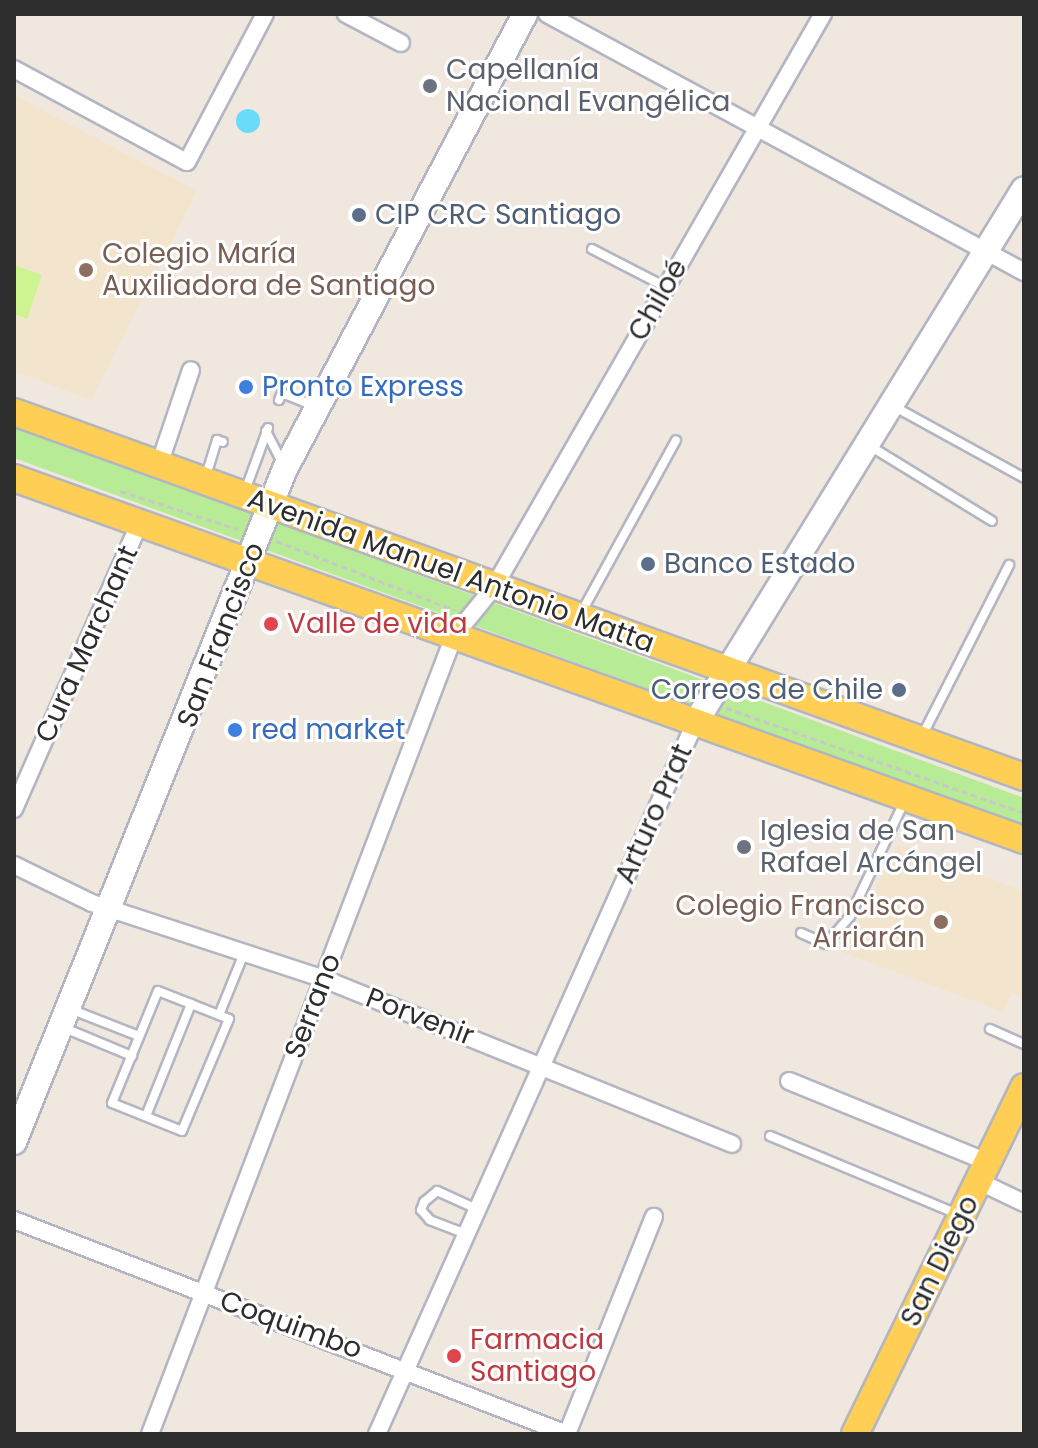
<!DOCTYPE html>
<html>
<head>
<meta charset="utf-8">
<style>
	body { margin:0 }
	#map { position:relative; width:1038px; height:1448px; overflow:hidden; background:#f0e8df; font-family:Poppins,sans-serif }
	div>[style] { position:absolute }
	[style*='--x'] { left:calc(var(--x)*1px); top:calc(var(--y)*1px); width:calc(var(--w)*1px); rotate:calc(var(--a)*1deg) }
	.education>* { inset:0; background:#f3e5cd }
	.green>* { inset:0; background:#b7eb96 }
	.pitch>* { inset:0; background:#cef391 }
	.water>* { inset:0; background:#69dbfb }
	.round { border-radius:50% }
	.path>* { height:3px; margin-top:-1.5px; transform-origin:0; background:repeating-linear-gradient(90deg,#c8c8c8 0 6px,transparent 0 10px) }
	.roads { filter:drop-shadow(2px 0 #b3b6c2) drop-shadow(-2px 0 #b3b6c2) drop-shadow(0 2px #b3b6c2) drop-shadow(0 -2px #b3b6c2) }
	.lane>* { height:8px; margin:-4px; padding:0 4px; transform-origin:4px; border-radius:4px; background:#fff }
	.street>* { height:16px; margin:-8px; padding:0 8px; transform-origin:8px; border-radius:8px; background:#fff }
	.secondary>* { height:24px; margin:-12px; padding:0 12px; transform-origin:12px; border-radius:12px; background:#fff }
	.primary>* { height:26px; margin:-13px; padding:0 13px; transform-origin:13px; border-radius:13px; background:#ffcf55 }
	.dots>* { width:22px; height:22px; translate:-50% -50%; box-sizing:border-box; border:4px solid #fff; border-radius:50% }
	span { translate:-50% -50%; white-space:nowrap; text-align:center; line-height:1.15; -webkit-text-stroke:6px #fff; paint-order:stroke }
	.worship-label { font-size:28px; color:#5b616d }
	.left { translate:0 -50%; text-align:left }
	.service-label { font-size:28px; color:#4e5e75 }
	.right { translate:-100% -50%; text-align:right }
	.education-label { font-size:28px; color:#785e54 }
	.street-label { font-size:28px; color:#2d2d2d }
	.shop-label { font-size:28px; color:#366cbe }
	.health-label { font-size:28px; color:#be3a42 }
	.frame { position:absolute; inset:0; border:16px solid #2d2d2d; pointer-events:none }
</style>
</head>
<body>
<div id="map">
	<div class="education">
		<i style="clip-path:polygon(14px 95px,197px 191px,91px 400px,14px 371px)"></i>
		<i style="clip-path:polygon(898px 844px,1024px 891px,1024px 998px,1012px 993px,1003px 1012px,842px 952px)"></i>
	</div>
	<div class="green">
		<i style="clip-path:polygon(14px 426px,1024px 798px,1024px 826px,14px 458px)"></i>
	</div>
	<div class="pitch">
		<i style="clip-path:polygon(14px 265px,42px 275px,27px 319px,14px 314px)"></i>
	</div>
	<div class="water">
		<i class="round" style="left:236px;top:109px;width:24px;height:24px"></i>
	</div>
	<div class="path">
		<i style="--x:120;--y:491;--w:124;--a:17.9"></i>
		<i style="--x:276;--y:541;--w:192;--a:21.1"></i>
		<i style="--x:726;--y:708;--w:316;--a:19.4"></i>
	</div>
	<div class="roads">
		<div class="lane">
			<i style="--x:592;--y:249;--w:83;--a:27.2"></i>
			<i style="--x:279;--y:400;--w:8;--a:-67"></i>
			<i style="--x:282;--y:393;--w:35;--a:22"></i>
			<i style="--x:895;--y:407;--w:147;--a:28.8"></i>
			<i style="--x:266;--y:431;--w:38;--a:63"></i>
			<i style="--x:870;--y:446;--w:143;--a:31.6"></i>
			<i style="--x:205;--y:479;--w:41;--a:-72.9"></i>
			<i style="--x:217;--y:440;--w:6;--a:18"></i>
			<i style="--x:245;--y:491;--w:67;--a:-69.9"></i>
			<i style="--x:581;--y:613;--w:197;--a:-61.2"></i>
			<i style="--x:922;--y:736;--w:192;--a:-63"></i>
			<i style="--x:801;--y:933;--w:27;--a:24"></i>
			<i style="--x:826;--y:944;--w:37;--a:-49"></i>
			<i style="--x:850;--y:916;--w:128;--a:-64.6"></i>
			<i style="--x:158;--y:991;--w:76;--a:21.5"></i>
			<i style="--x:229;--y:1019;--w:121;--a:112.8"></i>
			<i style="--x:182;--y:1131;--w:75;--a:-158.2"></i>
			<i style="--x:112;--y:1103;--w:121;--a:-67.7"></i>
			<i style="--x:70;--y:1009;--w:74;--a:21.4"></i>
			<i style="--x:219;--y:1015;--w:69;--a:-67.9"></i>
			<i style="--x:62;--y:1027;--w:76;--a:22.5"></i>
			<i style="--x:990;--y:1029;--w:37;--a:24"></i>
			<i style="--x:146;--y:1116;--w:121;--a:-68.1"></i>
			<i style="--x:770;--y:1136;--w:203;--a:22.6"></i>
			<i style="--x:466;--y:1234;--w:39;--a:-159"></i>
			<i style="--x:430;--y:1220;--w:13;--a:-132"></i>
			<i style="--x:421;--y:1210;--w:9;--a:-69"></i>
			<i style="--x:424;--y:1202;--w:17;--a:-40"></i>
			<i style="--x:437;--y:1191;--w:44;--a:24.2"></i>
		</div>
		<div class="street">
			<i style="--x:346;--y:14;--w:62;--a:27.8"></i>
			<i style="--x:547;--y:14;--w:542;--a:28.41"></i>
			<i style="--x:14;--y:69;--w:196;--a:28.3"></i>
			<i style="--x:187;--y:162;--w:167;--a:-62.2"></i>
			<i style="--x:159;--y:465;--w:100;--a:-71.4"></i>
			<i style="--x:14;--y:809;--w:313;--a:-66.3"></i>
			<i style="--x:14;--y:865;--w:87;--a:26"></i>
			<i style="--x:92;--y:903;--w:244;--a:18.1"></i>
			<i style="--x:324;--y:979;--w:440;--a:22"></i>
			<i style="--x:789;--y:1081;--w:214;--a:22.2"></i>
			<i style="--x:978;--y:1181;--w:51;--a:25.6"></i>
			<i style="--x:14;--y:1220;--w:593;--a:21.16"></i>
			<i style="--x:150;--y:1434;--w:854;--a:-69.15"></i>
			<i style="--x:454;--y:636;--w:63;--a:-50.8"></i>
			<i style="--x:494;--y:587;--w:661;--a:-60.14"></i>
			<i style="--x:377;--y:1434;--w:777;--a:-65.91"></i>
			<i style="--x:567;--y:1434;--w:234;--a:-68.2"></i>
		</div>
		<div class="secondary">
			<i style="--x:694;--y:725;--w:629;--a:-58.38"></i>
			<i style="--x:14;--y:1142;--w:726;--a:-68.07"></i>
			<i style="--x:285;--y:469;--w:514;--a:-62.19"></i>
		</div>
		<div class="primary">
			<i style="--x:14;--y:412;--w:1074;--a:19.87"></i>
			<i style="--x:14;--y:478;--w:1073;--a:19.72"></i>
			<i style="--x:855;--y:1434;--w:386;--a:-64"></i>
		</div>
	</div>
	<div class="dots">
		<i style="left:430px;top:86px;background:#6b7280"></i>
		<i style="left:359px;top:215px;background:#5c6f8a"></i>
		<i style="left:86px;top:270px;background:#8d6e63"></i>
		<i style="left:246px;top:387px;background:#3f7fe0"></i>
		<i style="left:648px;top:564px;background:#5c6f8a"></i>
		<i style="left:271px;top:624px;background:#e0444e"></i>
		<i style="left:899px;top:690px;background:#5c6f8a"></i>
		<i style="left:235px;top:730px;background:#3f7fe0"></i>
		<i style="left:744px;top:847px;background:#6b7280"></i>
		<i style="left:941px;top:922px;background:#8d6e63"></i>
		<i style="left:454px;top:1356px;background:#e0444e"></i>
	</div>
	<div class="worship-label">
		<span class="left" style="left:446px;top:86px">Capellanía<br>Nacional Evangélica</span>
		<span class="left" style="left:760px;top:847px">Iglesia de San<br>Rafael Arcángel</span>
	</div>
	<div class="service-label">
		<span class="left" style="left:375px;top:215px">CIP CRC Santiago</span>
		<span class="left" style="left:664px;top:564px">Banco Estado</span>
		<span class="right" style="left:883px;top:690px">Correos de Chile</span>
	</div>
	<div class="education-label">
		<span class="left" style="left:102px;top:270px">Colegio María<br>Auxiliadora de Santiago</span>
		<span class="right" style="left:925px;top:922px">Colegio Francisco<br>Arriarán</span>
	</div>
	<div class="street-label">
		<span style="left:658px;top:300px;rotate:-60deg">Chiloé</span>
		<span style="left:451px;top:571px;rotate:20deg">Avenida Manuel Antonio Matta</span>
		<span style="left:221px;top:635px;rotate:-69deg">San Francisco</span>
		<span style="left:87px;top:644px;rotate:-66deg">Cura Marchant</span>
		<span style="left:654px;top:814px;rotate:-66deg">Arturo Prat</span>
		<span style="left:313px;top:1006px;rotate:-69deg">Serrano</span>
		<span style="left:420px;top:1017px;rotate:21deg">Porvenir</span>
		<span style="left:940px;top:1261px;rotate:-64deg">San Diego</span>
		<span style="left:291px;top:1325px;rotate:20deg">Coquimbo</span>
	</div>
	<div class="shop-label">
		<span class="left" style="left:262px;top:387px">Pronto Express</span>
		<span class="left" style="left:251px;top:730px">red market</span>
	</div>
	<div class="health-label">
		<span class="left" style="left:287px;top:624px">Valle de vida</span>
		<span class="left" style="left:470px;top:1356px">Farmacia<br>Santiago</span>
	</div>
	<div class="frame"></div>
</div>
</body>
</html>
